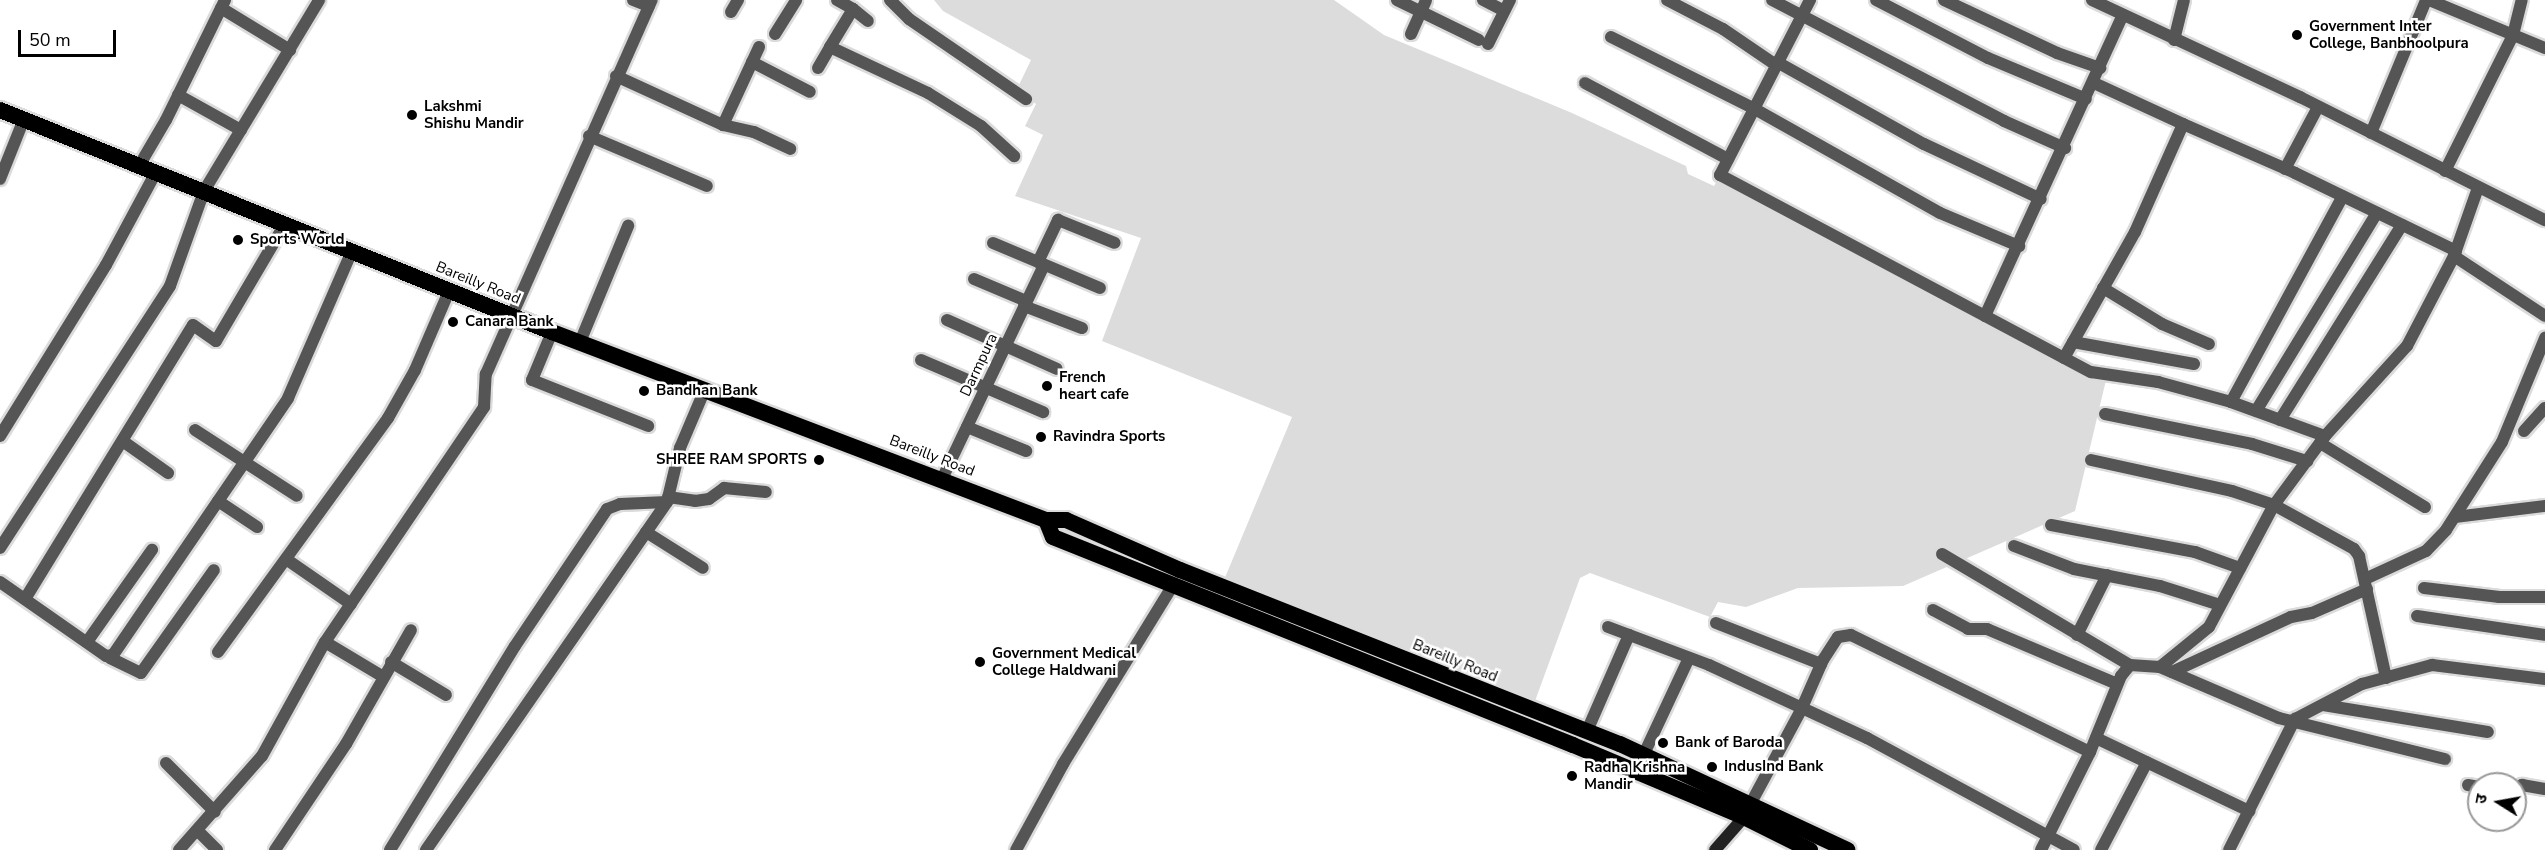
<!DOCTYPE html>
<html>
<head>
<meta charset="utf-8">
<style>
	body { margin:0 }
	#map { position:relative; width:2545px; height:850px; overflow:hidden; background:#fff; font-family:"Nunito Sans","Noto Sans Devanagari",sans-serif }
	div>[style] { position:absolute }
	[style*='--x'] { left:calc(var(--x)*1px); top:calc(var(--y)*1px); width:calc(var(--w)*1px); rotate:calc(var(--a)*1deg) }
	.green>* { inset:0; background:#dcdcdc }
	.roads { filter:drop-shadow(2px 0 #dbdbdb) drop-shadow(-2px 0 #dbdbdb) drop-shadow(0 2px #dbdbdb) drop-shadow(0 -2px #dbdbdb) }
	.minor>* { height:12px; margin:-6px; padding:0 6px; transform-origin:6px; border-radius:6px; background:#555 }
	.tertiary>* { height:12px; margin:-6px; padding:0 6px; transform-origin:6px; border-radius:6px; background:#555 }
	.secondary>* { height:12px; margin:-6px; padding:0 6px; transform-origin:6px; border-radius:6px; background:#222 }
	.trunk>* { height:16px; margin:-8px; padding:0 8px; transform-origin:8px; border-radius:8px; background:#000 }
	.dots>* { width:16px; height:16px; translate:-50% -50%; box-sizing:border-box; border:3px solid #fff; border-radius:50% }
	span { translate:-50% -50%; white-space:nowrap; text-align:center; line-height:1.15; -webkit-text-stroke:5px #fff; paint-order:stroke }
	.poi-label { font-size:15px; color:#000; font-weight:700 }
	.left { translate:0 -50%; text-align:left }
	.right { translate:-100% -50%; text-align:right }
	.street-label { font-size:15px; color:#000 }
	.north { position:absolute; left:2467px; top:772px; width:60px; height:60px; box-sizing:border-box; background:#fff; border:2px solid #999; border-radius:50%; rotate:281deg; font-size:16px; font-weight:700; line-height:24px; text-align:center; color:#000 }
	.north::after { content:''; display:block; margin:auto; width:21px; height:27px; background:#000; clip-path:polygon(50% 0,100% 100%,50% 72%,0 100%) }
	.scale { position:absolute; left:18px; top:30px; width:98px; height:27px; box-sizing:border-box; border:3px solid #000; border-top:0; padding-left:8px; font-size:18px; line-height:21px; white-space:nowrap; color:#000; -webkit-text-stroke:4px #fff; paint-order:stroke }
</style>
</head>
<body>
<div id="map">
	<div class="green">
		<i style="clip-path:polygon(934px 0,1334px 0,1384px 35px,1572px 113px,1686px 166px,1688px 174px,1714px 186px,1717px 181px,2035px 351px,2087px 376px,2106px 380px,2075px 511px,1903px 586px,1798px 588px,1746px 607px,1718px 602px,1710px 617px,1590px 573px,1580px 578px,1535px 701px,1224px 580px,1292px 417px,1102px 341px,1141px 238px,1015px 196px,1043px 135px,1025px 126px,1036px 104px,1017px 89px,1031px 60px,943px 11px)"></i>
	</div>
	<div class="roads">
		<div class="minor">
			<i style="--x:633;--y:0;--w:17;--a:21"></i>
			<i style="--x:837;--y:0;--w:18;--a:29"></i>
			<i style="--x:853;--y:9;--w:44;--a:121.2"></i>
			<i style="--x:830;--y:47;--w:108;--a:25.1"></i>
			<i style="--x:928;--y:93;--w:62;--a:31.9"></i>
			<i style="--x:981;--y:126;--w:45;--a:42.3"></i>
			<i style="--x:890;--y:0;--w:27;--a:45"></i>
			<i style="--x:909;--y:19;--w:142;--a:34.4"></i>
			<i style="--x:1397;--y:0;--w:91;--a:26"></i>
			<i style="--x:1483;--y:0;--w:18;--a:27"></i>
			<i style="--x:1667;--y:0;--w:63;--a:27.4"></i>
			<i style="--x:1723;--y:29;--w:64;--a:34.2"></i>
			<i style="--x:1772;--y:0;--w:262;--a:27.5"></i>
			<i style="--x:2004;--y:121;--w:67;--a:23.9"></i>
			<i style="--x:1810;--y:0;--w:197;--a:117.2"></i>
			<i style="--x:1720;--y:175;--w:420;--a:28"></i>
			<i style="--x:2091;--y:372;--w:68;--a:8.5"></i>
			<i style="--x:2158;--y:382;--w:76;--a:15.3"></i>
			<i style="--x:2231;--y:402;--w:100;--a:19.9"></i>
			<i style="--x:1876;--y:0;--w:126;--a:27.4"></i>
			<i style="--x:1988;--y:58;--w:106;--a:22.7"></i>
			<i style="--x:1944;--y:0;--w:125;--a:25.1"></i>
			<i style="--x:2057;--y:53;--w:46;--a:19.2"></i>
			<i style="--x:2092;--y:0;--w:230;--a:25"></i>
			<i style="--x:2300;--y:97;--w:274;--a:26.7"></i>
			<i style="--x:221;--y:8;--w:81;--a:31.3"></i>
			<i style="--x:853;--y:9;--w:19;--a:39"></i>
			<i style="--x:731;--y:12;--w:14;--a:-60"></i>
			<i style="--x:775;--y:34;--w:40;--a:-58"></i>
			<i style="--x:1411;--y:34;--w:37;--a:-66"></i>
			<i style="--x:1611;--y:37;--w:159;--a:26.6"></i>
			<i style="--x:1753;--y:108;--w:214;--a:29.3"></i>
			<i style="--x:1940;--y:213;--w:86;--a:22.7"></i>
			<i style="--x:2174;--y:40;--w:41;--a:-76"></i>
			<i style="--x:1488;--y:44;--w:49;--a:-63.4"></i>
			<i style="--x:752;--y:62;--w:65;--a:27.3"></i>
			<i style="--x:1777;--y:62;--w:168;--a:29.2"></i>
			<i style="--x:1924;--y:144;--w:129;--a:25.2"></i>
			<i style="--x:818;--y:68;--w:24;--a:-60"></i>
			<i style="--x:616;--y:76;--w:118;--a:24.6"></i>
			<i style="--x:723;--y:125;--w:32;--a:13"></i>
			<i style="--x:754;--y:132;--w:40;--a:25"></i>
			<i style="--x:1585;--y:83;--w:162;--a:28"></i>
			<i style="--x:178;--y:95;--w:72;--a:29.1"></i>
			<i style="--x:2183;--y:124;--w:122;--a:23.6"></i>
			<i style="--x:2295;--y:173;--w:179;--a:25.8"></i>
			<i style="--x:723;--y:125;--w:86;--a:-65.2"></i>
			<i style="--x:2371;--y:133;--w:144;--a:-67.5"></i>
			<i style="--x:589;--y:136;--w:128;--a:23"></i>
			<i style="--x:139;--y:166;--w:53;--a:-59.6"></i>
			<i style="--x:166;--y:120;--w:134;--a:-63.8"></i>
			<i style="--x:2285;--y:169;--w:70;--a:-62"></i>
			<i style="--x:2445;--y:171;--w:152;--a:-63.4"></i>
			<i style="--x:2513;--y:35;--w:36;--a:-76"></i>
			<i style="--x:0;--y:179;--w:65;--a:-68.2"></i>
			<i style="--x:993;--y:243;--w:116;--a:22.8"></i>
			<i style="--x:2454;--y:256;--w:109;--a:33.4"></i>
			<i style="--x:1038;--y:262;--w:47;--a:-64.5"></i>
			<i style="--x:1058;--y:220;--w:61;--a:22"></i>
			<i style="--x:974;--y:279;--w:56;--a:22.9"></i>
			<i style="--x:2103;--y:288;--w:69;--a:31.4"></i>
			<i style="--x:2162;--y:324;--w:51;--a:23.1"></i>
			<i style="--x:1024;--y:306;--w:62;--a:20.8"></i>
			<i style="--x:1985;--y:316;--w:331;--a:-65.4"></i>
			<i style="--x:947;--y:320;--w:120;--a:24"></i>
			<i style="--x:552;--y:332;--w:52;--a:112.6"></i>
			<i style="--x:532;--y:380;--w:125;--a:21.6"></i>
			<i style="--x:580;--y:342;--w:126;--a:-67.5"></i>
			<i style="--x:2073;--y:342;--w:123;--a:10.3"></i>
			<i style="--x:2064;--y:358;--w:145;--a:-60.6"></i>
			<i style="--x:2135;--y:232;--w:118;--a:-66"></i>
			<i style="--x:2183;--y:124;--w:98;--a:-155.3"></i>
			<i style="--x:921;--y:360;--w:133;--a:23.1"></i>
			<i style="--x:2231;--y:402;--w:234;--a:-61.5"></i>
			<i style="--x:2256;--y:411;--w:232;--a:-58.6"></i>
			<i style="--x:2105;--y:414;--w:150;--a:11.5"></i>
			<i style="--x:2252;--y:444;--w:58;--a:17.2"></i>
			<i style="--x:2280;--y:420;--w:230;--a:-58"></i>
			<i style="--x:967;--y:427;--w:64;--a:22.1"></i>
			<i style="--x:195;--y:430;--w:121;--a:32.9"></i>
			<i style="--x:2524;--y:431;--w:31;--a:-48"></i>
			<i style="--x:0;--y:436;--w:201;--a:-58.2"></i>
			<i style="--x:106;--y:265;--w:106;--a:-61.7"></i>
			<i style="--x:124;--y:442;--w:54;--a:35.2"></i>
			<i style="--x:2320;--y:443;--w:123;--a:31.4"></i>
			<i style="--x:2091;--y:460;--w:144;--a:12.4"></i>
			<i style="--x:2232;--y:491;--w:44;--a:18.4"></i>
			<i style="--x:2274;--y:505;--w:91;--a:28.8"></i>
			<i style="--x:2354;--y:549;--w:9;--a:54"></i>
			<i style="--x:2359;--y:556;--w:125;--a:77.5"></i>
			<i style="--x:942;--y:479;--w:237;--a:-64.5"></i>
			<i style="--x:668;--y:497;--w:27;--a:8"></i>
			<i style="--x:695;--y:501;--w:14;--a:-8"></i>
			<i style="--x:709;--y:499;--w:19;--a:-36"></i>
			<i style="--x:724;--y:488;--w:42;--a:5.4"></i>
			<i style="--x:218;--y:501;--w:47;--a:33.7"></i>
			<i style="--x:2455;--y:517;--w:91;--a:-7"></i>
			<i style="--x:2051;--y:525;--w:147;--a:10.6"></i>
			<i style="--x:2195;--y:552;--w:48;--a:19.6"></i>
			<i style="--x:646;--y:532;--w:67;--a:32.3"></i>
			<i style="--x:2014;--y:546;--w:64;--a:21"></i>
			<i style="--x:2074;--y:569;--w:88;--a:11.2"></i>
			<i style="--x:2160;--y:586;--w:63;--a:17.6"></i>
			<i style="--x:0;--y:548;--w:312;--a:-57"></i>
			<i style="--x:170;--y:286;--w:101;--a:-70.3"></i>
			<i style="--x:204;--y:191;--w:223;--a:-58.9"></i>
			<i style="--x:1942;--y:554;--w:218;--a:30.6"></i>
			<i style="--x:286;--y:559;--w:79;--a:34.7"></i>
			<i style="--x:2365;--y:579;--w:67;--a:-24.7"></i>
			<i style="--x:2426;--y:551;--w:29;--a:-46"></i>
			<i style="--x:2446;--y:530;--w:104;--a:-57.5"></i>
			<i style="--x:2502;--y:442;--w:113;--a:-67.5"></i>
			<i style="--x:0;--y:582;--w:129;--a:34.9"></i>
			<i style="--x:106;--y:656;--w:7;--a:-8"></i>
			<i style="--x:113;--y:655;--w:311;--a:-55.7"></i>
			<i style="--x:288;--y:398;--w:160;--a:-66.5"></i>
			<i style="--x:2424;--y:588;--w:76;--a:6.8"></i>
			<i style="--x:2499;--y:597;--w:46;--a:0"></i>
			<i style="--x:25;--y:599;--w:321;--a:-58.5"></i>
			<i style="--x:193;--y:325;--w:28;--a:35"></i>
			<i style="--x:216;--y:341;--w:136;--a:-59.5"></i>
			<i style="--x:1933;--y:610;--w:40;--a:28"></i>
			<i style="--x:1968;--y:629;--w:19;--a:0"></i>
			<i style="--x:1987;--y:629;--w:141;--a:22.9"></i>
			<i style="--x:2417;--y:616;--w:129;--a:8.4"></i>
			<i style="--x:1716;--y:623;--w:113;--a:21.3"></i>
			<i style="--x:1608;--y:627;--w:108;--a:20.6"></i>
			<i style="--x:1709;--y:665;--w:174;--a:24.8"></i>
			<i style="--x:1867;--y:738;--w:235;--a:28.4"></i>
			<i style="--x:2077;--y:635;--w:67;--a:-63.4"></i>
			<i style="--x:87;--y:642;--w:113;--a:-54.8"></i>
			<i style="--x:325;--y:642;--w:66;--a:30.8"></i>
			<i style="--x:218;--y:652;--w:289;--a:-54"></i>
			<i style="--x:388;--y:418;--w:55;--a:-60.6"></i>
			<i style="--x:415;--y:370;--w:86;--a:-66.7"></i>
			<i style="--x:110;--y:658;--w:34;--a:26"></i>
			<i style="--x:141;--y:673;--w:126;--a:-54.7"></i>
			<i style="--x:391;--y:662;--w:64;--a:31"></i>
			<i style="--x:2160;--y:667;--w:63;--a:-39.2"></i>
			<i style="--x:2209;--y:627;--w:138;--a:-62"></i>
			<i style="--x:2274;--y:505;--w:86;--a:-53.5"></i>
			<i style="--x:2325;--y:436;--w:122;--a:-47.7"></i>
			<i style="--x:2407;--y:346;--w:102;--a:-62.4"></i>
			<i style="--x:2454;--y:256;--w:72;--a:-70.6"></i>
			<i style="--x:2172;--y:672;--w:131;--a:-24.8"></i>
			<i style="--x:2291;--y:617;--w:21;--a:-11"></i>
			<i style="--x:2312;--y:613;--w:60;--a:-23.6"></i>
			<i style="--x:2323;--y:705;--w:167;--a:9.3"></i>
			<i style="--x:1587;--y:731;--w:105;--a:-66.4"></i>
			<i style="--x:2096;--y:738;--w:170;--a:25.5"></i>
			<i style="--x:1644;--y:754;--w:106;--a:-64.9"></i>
			<i style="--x:166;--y:763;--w:69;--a:45"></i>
			<i style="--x:2468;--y:785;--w:11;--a:10"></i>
			<i style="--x:2515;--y:793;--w:11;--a:-49"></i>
			<i style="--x:2522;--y:785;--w:23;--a:10"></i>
			<i style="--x:1751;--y:803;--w:106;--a:-61.7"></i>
			<i style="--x:1801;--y:710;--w:55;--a:-66.3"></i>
			<i style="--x:1823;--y:660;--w:27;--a:-57"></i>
			<i style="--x:1838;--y:637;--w:13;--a:-9"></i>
			<i style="--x:1851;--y:635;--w:266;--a:26.1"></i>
			<i style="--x:198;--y:831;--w:27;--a:45"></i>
			<i style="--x:179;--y:850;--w:125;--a:-48.6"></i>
			<i style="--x:262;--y:756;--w:130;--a:-61.1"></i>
			<i style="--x:325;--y:642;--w:284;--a:-55.9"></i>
			<i style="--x:484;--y:407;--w:33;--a:-87"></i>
			<i style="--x:486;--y:374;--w:409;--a:-66.1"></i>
			<i style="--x:275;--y:850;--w:128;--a:-56.2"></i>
			<i style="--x:346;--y:744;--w:131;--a:-60.3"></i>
			<i style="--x:390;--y:850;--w:239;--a:-58.5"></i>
			<i style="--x:515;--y:646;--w:165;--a:-56.1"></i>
			<i style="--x:607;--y:509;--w:14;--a:-21"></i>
			<i style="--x:620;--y:504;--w:47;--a:-2.4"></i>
			<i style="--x:426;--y:850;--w:423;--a:-55.3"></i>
			<i style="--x:667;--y:502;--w:56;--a:-76.5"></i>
			<i style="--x:680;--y:448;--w:64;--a:-67"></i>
			<i style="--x:1016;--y:850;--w:98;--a:-61.3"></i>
			<i style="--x:1063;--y:764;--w:208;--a:-58.4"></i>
			<i style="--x:2041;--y:850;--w:110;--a:-63.4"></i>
			<i style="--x:2090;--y:752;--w:82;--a:-67.8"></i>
			<i style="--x:2121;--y:676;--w:14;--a:-51"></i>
			<i style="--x:2130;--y:665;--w:30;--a:4"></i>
			<i style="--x:2160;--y:667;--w:129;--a:23.2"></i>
			<i style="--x:2279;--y:718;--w:171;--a:13.9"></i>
			<i style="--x:2101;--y:850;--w:99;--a:-62.4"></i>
			<i style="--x:2229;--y:850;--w:147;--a:-63.3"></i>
			<i style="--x:2295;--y:719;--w:76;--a:-27.6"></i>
			<i style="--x:2362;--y:684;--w:73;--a:-15.2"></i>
			<i style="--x:2432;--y:665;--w:114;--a:7.1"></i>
		</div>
		<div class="tertiary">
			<i style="--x:2429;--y:0;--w:126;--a:22.5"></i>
		</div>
		<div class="secondary">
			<i style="--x:1715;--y:850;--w:44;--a:-48.7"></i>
		</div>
		<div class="trunk">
			<i style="--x:0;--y:110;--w:595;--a:21.91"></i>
			<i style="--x:552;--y:332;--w:529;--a:20.84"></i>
			<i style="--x:1046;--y:520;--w:20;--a:0"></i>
			<i style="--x:1066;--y:520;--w:124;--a:23.7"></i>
			<i style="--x:1180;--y:570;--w:473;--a:21.6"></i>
			<i style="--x:1620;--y:744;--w:251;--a:25"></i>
			<i style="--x:1046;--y:520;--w:18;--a:68"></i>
			<i style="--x:1053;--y:537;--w:560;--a:21.8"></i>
			<i style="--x:1573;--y:745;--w:186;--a:22.8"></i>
			<i style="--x:1744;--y:817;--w:74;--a:26.6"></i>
		</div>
	</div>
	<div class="dots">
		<i style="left:2297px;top:35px;background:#000"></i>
		<i style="left:412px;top:115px;background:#000"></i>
		<i style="left:238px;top:240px;background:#000"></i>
		<i style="left:453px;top:322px;background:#000"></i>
		<i style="left:1047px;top:386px;background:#000"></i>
		<i style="left:644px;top:391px;background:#000"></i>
		<i style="left:1041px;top:437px;background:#000"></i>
		<i style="left:819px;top:460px;background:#000"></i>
		<i style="left:980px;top:662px;background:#000"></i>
		<i style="left:1663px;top:743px;background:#000"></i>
		<i style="left:1712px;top:767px;background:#000"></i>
		<i style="left:1572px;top:776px;background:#000"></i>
	</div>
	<div class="poi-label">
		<span class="left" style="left:2309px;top:35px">Government Inter<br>College, Banbhoolpura</span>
		<span class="left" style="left:424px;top:115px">Lakshmi<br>Shishu Mandir</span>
		<span class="left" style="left:250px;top:240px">Sports World</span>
		<span class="left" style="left:465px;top:322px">Canara Bank</span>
		<span class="left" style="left:1059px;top:386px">French<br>heart cafe</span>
		<span class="left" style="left:656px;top:391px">Bandhan Bank</span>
		<span class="left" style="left:1053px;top:437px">Ravindra Sports</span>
		<span class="right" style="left:807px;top:460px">SHREE RAM SPORTS</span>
		<span class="left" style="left:992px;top:662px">Government Medical<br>College Haldwani</span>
		<span class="left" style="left:1675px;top:743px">Bank of Baroda</span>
		<span class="left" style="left:1584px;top:776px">Radha Krishna<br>Mandir</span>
		<span class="left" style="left:1724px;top:767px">IndusInd Bank</span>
	</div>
	<div class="street-label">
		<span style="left:478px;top:283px;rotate:22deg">Bareilly Road</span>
		<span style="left:979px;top:365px;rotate:-65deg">Darmpura</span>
		<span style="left:932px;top:456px;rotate:21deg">Bareilly Road</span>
		<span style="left:1455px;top:661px;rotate:22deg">Bareilly Road</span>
	</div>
	<div class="north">उ</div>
	<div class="scale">50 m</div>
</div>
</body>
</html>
